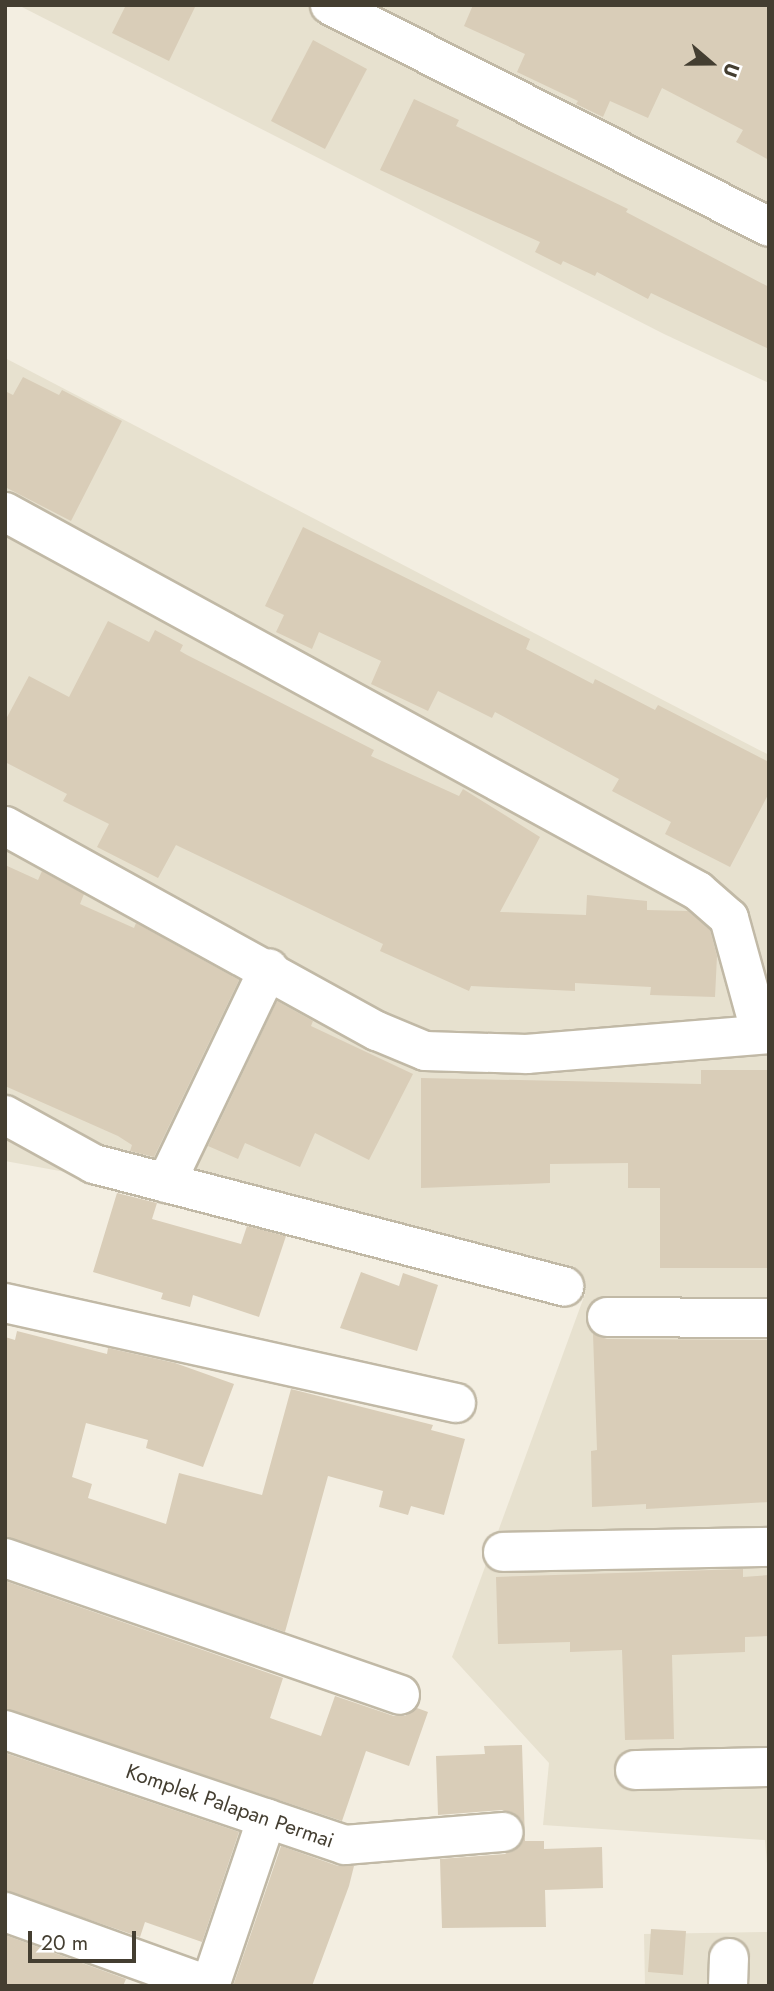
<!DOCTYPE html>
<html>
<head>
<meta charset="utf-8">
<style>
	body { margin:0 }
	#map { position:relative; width:774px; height:1991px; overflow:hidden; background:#f3eee1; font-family:Jost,sans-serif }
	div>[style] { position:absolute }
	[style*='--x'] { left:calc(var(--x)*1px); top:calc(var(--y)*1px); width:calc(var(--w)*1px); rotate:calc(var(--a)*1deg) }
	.residential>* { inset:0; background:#e7e1cf }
	.building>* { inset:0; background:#d9cdb8 }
	.roads { filter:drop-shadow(2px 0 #c1b9a6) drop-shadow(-2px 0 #c1b9a6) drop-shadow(0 2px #c1b9a6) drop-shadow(0 -2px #c1b9a6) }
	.minor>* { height:38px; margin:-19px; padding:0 19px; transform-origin:19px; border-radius:19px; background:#fff }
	span { translate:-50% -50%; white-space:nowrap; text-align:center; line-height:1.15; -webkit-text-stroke:5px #fff; paint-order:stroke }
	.street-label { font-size:21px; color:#443e31 }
	.frame { position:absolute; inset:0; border:7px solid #443e31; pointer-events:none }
	.north { position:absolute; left:676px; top:28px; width:70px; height:70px; -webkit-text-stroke:5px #fff; paint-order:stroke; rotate:110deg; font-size:19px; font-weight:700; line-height:28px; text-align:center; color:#443e31 }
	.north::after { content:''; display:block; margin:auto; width:24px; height:32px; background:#443e31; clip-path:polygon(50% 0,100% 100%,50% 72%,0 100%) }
	.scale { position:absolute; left:28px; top:1931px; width:108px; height:32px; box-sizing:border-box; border:4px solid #443e31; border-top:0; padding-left:9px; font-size:21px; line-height:24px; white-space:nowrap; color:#443e31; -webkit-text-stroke:5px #fff; paint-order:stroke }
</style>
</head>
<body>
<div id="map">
	<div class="residential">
		<i style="clip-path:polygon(18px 5px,769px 5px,769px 383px,664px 334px)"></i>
		<i style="clip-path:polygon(5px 358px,769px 755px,769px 1888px,765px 1840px,543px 1825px,549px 1763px,452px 1657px,585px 1294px,450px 1242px,5px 1161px)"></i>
		<i style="clip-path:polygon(769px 1932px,769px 1986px,645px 1986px,644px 1934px)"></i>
	</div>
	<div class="building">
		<i style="clip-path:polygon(126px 5px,196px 5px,169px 61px,112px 33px)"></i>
		<i style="clip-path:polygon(473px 5px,769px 5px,769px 160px,736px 142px,743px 130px,662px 88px,648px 118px,610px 101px,603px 117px,576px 104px,578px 101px,517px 72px,525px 54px,464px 26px)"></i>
		<i style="clip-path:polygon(313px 40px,367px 69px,325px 149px,271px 121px)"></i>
		<i style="clip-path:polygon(414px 99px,459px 120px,456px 126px,628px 209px,626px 212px,769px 287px,769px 349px,651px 293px,648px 299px,597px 272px,595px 276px,563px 261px,561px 265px,535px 252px,540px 242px,380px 170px)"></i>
		<i style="clip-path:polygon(23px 377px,59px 395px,62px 390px,122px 421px,71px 521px,5px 487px,5px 391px,13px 395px)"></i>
		<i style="clip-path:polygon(303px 527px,530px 639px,526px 649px,593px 684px,595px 679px,655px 710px,658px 705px,769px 762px,769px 793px,730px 867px,665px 834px,671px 822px,612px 791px,619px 779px,495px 712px,492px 718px,438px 691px,428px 711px,371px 684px,381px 661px,319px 632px,312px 649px,276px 632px,284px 615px,265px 606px)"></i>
		<i style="clip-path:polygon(108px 621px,149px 642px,155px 630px,183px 645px,180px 651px,187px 655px,374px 750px,371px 756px,459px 796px,463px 789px,540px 837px,500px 912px,586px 915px,587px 895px,647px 901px,647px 910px,688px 911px,710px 930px,717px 956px,715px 997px,650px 995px,651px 987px,575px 983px,575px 991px,471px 986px,469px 991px,380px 951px,383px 944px,176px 845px,158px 878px,97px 847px,109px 824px,63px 801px,67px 794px,5px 762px,5px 721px,29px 676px,69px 697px)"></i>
		<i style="clip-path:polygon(5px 865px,38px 880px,42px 871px,84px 894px,80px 904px,134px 928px,136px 923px,239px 980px,154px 1157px,130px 1151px,132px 1145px,118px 1136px,5px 1086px)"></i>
		<i style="clip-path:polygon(277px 1001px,313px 1021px,311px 1026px,413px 1074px,369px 1160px,315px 1133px,300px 1167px,245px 1143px,238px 1159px,208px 1146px)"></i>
		<i style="clip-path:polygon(701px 1070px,769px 1070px,769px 1268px,660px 1268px,660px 1188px,628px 1188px,628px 1163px,550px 1164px,550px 1183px,421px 1188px,421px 1078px,701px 1084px)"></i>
		<i style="clip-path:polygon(117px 1193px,157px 1203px,152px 1219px,241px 1244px,247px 1226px,286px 1236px,259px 1317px,193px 1295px,190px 1307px,161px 1299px,163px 1293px,93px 1272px)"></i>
		<i style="clip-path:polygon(361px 1272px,399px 1286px,403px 1273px,438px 1285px,417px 1351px,340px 1328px)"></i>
		<i style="clip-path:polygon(17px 1331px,107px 1354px,108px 1348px,175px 1363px,234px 1384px,203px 1467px,146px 1448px,148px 1440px,86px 1423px,72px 1477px,92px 1484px,88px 1498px,166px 1524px,179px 1473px,262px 1495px,291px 1389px,433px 1425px,431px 1430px,465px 1439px,444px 1515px,411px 1506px,408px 1515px,379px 1507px,383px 1491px,328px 1476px,285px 1632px,5px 1537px,5px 1337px,15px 1340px)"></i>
		<i style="clip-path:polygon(593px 1334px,607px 1339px,769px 1340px,769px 1502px,646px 1509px,646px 1504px,592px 1507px,591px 1451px,597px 1450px)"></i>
		<i style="clip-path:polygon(743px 1569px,743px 1577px,769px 1575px,769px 1636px,745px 1637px,745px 1652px,672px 1655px,674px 1739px,625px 1740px,622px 1650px,570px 1652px,570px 1642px,498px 1644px,496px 1577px)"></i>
		<i style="clip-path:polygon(5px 1581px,283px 1678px,270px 1718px,321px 1736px,335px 1696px,394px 1716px,405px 1716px,417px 1708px,428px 1712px,409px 1766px,366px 1751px,342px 1821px,5px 1709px)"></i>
		<i style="clip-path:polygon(522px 1745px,525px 1841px,544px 1841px,544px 1849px,602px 1847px,603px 1888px,545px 1890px,546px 1927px,442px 1928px,440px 1859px,505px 1854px,522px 1842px,525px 1831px,521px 1819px,502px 1810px,438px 1815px,436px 1756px,485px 1754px,484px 1746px)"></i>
		<i style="clip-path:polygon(5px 1753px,239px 1832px,202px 1942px,145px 1922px,140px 1937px,5px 1891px)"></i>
		<i style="clip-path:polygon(281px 1846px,338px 1866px,354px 1866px,349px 1886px,312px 1986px,233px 1986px)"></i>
		<i style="clip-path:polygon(651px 1929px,686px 1931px,683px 1975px,648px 1972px)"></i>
		<i style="clip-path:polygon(5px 1935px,126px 1979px,123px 1986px,5px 1986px)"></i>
	</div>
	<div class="roads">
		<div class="minor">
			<i style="--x:330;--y:5;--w:492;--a:26.8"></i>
			<i style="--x:5;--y:512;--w:790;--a:28.67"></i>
			<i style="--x:698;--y:891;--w:41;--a:41.1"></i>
			<i style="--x:729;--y:918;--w:120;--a:74.6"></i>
			<i style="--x:5;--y:826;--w:425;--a:28.9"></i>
			<i style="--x:377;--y:1031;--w:52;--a:22.6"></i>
			<i style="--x:425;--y:1051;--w:102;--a:1.7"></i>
			<i style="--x:527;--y:1054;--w:243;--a:-4.7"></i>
			<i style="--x:5;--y:1115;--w:102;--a:28.8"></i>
			<i style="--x:94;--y:1164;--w:486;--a:14.6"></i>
			<i style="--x:166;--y:1183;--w:238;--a:-64.4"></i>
			<i style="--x:5;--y:1303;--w:462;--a:12.5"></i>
			<i style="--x:607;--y:1317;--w:162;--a:0.4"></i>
			<i style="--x:503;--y:1552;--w:266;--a:-1.1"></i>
			<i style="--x:5;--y:1558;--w:418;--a:19.1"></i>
			<i style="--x:5;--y:1730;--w:359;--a:18.7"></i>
			<i style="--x:345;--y:1845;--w:159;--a:-4.7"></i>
			<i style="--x:635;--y:1770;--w:134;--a:-1.3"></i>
			<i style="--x:5;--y:1912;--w:218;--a:19.8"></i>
			<i style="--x:210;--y:1986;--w:177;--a:-71.3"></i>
			<i style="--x:728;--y:1986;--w:28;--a:-88"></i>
		</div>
	</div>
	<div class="street-label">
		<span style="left:230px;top:1806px;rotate:19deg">Komplek Palapan Permai</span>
	</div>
	<div class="frame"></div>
	<div class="north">U</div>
	<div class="scale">20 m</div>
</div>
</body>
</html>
